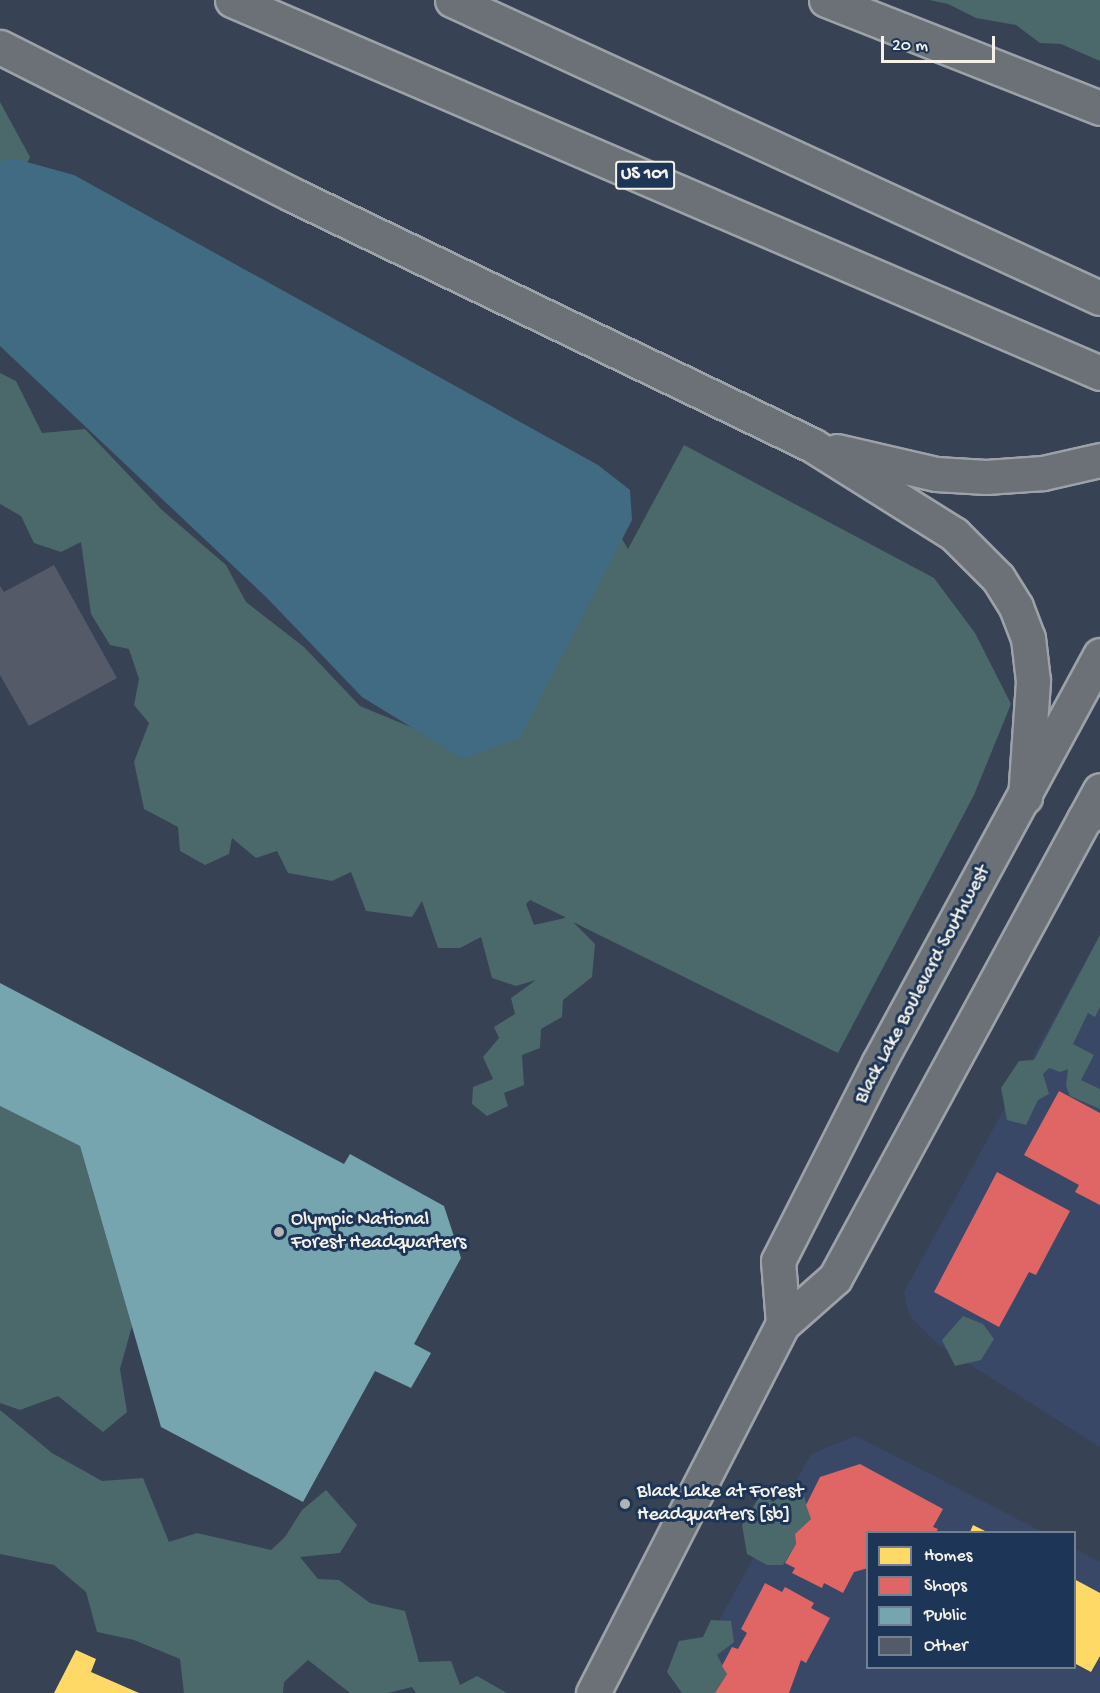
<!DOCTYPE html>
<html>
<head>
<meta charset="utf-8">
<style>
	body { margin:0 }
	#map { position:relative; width:1100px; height:1693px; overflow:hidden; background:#374254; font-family:"Gochi Hand",sans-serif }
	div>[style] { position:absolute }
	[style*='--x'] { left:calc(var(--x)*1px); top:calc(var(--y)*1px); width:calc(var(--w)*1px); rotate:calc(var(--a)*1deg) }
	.built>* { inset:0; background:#3a4868 }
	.green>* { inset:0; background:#4b686a }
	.water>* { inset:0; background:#416b82 }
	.homes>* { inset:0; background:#ffd966 }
	.shops>* { inset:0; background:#e06666 }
	.public>* { inset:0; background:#76a5af }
	.building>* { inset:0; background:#555a69 }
	.roads { filter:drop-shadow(2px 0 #9da1a8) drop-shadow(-2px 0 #9da1a8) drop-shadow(0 2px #9da1a8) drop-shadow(0 -2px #9da1a8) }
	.tertiary>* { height:33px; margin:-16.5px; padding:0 16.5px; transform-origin:16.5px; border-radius:16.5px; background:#6c7177 }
	.motorway>* { height:33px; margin:-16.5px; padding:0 16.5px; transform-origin:16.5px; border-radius:16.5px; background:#6c7177 }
	.dots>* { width:16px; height:16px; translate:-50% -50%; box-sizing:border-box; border:3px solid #1d3557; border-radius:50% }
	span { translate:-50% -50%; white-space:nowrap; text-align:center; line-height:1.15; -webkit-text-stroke:6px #1d3557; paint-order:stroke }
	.shield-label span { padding:2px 4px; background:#1d3557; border:2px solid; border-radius:4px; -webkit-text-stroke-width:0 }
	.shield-label { font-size:18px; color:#f4f1e8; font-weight:700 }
	.street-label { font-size:20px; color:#f4f1e8 }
	.poi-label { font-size:20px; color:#f4f1e8 }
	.left { translate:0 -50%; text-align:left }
	.legend { position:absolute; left:866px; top:1531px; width:210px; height:138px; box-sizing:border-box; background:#1d3557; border:2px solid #738091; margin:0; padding:8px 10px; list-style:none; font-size:18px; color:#f4f1e8 }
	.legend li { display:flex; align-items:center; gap:12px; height:30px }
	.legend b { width:30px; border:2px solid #738091 }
	.scale { position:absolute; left:881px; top:36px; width:114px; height:27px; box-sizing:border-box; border:3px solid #f4f1e8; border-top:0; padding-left:8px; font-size:18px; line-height:21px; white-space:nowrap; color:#f4f1e8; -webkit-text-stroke:4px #1d3557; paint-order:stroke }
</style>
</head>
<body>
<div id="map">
	<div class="built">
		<i style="clip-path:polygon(1100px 934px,1100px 1447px,939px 1345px,909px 1315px,904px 1292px)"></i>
		<i style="clip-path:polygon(856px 1436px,1043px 1532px,868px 1532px,868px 1668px,1074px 1668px,1075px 1549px,1100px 1562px,1100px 1693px,679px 1693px,811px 1454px)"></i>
	</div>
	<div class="green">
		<i style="clip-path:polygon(929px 0,1100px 0,1100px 61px,1061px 44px,1040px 43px,1016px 25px,976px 18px,948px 4px)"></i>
		<i style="clip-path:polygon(0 102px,30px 157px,8px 203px,0 202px)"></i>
		<i style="clip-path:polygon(evenodd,0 373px,16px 381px,42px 433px,85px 429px,162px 510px,226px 565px,246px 602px,304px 647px,360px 706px,430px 735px,615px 527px,628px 549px,684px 445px,934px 578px,975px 633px,1011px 704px,974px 795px,838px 1053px,573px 922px,595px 944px,592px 977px,563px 1000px,562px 1017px,541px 1029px,540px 1048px,522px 1055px,524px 1085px,504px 1093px,508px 1106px,487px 1116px,472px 1104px,473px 1087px,493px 1079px,483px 1057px,499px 1038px,494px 1027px,515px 1014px,511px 998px,536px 980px,516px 986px,492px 978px,481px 937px,460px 948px,438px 948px,422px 901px,412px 917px,366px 911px,351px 872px,332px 881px,288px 873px,277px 851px,256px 858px,232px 838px,229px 854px,205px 865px,180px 851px,178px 827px,144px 809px,134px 762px,149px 723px,134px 705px,139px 679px,129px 649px,110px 645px,91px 614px,81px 542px,61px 552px,34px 543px,21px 516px,0 504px,0 373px,530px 900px,565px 917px,565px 918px,534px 925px,526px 904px,530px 900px)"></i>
		<i style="clip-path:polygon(1100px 935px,1100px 1007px,1095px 1017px,1088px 1013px,1073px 1044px,1094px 1055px,1081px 1080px,1100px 1089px,1100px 1109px,1070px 1096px,1066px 1086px,1068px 1069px,1060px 1072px,1049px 1068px,1043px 1074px,1049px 1094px,1038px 1100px,1026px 1125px,1007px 1120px,1001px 1088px,1019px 1061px,1034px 1060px)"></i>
		<i style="clip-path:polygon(0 1106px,80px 1146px,132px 1326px,120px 1369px,127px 1412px,103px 1432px,58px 1396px,20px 1410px,0 1403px)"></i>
		<i style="clip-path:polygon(963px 1316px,983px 1324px,994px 1339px,981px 1360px,955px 1366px,942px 1340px)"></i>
		<i style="clip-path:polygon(0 1410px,52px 1453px,102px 1481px,143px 1478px,169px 1542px,197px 1533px,271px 1550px,285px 1537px,302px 1510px,326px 1490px,357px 1525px,340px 1553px,300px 1557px,318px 1579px,339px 1580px,370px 1603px,405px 1611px,419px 1662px,451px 1661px,460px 1685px,477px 1676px,507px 1693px,416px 1693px,412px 1687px,388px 1693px,350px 1693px,308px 1660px,284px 1682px,283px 1693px,184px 1693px,180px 1659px,134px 1640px,97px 1632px,86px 1592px,54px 1565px,0 1554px)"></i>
		<i style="clip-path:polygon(803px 1493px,811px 1519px,795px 1534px,796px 1544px,783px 1565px,767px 1565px,747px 1554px,742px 1525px,761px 1494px,773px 1502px,781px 1496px)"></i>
		<i style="clip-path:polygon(711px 1620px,731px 1621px,734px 1642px,717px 1655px,727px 1674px,715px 1693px,682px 1693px,667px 1672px,679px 1641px,703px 1637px)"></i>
	</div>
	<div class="water">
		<i style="clip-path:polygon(12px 158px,74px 175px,598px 465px,630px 490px,632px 520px,520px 738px,463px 759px,362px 697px,267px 598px,0 346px,0 162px)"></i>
	</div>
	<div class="homes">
		<i style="clip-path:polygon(973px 1525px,987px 1532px,970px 1532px)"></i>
		<i style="clip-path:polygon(1074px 1579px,1100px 1593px,1100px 1656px,1091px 1672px,1074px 1663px)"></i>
		<i style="clip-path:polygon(76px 1650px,96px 1659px,91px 1672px,139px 1693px,54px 1693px)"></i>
	</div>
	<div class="shops">
		<i style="clip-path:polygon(1059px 1091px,1100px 1113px,1100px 1205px,1075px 1192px,1079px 1185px,1024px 1155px)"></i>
		<i style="clip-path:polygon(997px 1172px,1070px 1211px,1036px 1275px,1029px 1272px,999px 1327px,934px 1292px)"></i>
		<i style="clip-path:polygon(860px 1464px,943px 1509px,933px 1527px,938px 1529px,936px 1532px,868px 1532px,868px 1568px,854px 1572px,843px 1593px,824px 1583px,822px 1588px,792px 1573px,795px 1568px,785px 1563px,796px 1544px,795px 1534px,811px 1519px,806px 1505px,820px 1477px)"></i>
		<i style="clip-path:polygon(765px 1583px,782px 1592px,785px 1587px,814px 1603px,811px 1608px,830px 1618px,806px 1663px,801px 1660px,789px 1693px,715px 1693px,727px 1674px,722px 1666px,732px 1647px,738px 1649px,747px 1633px,741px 1629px)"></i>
	</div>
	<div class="public">
		<i style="clip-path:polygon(0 983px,344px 1164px,350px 1154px,444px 1206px,461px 1258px,414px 1344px,431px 1353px,411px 1388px,375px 1371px,303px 1502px,161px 1427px,80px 1146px,0 1106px)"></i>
	</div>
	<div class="building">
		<i style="clip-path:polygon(54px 565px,117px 678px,29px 726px,0 675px,0 586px,4px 592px)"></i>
	</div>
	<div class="roads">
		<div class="tertiary">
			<i style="--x:783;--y:1324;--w:63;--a:-94.5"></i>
			<i style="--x:778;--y:1261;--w:223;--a:-63.1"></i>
			<i style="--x:879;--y:1062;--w:463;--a:-61.5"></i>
			<i style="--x:593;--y:1693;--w:415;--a:-62.8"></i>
			<i style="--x:783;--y:1324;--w:69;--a:-41.5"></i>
			<i style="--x:835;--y:1278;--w:555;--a:-61.5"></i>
		</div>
		<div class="motorway">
			<i style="--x:232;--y:0;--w:945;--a:23.25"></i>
			<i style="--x:452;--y:0;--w:713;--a:24.7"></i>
			<i style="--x:826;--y:0;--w:295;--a:21.5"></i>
			<i style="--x:0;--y:47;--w:328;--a:26.8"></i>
			<i style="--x:293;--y:195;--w:576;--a:25.72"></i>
			<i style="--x:812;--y:445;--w:168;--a:32.1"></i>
			<i style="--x:954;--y:534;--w:62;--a:45"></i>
			<i style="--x:998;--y:578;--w:34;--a:58"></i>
			<i style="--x:1016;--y:607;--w:33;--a:69"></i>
			<i style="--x:1028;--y:638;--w:43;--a:83.4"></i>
			<i style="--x:1033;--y:681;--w:116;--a:93.9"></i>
			<i style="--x:837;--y:451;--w:102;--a:13.1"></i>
			<i style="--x:936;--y:474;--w:50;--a:3.4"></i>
			<i style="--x:986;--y:477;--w:57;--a:-4"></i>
			<i style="--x:1043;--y:473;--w:58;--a:-12.8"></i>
			<i style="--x:1084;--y:819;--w:19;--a:-32"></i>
		</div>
	</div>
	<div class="dots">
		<i style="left:279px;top:1232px;background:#b2b4b4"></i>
		<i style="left:625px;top:1504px;background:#b2b4b4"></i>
	</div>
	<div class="shield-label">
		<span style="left:645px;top:175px">US 101</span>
	</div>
	<div class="street-label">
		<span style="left:923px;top:985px;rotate:-62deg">Black Lake Boulevard Southwest</span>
	</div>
	<div class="poi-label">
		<span class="left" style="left:291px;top:1232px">Olympic National<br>Forest Headquarters</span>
		<span class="left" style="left:637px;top:1504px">Black Lake at Forest<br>Headquarters [sb]</span>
	</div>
	<ul class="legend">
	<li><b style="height:16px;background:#ffd966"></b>Homes</li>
	<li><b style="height:16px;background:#e06666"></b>Shops</li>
	<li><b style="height:16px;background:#76a5af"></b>Public</li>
	<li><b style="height:16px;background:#555a69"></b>Other</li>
	</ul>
	<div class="scale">20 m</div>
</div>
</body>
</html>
